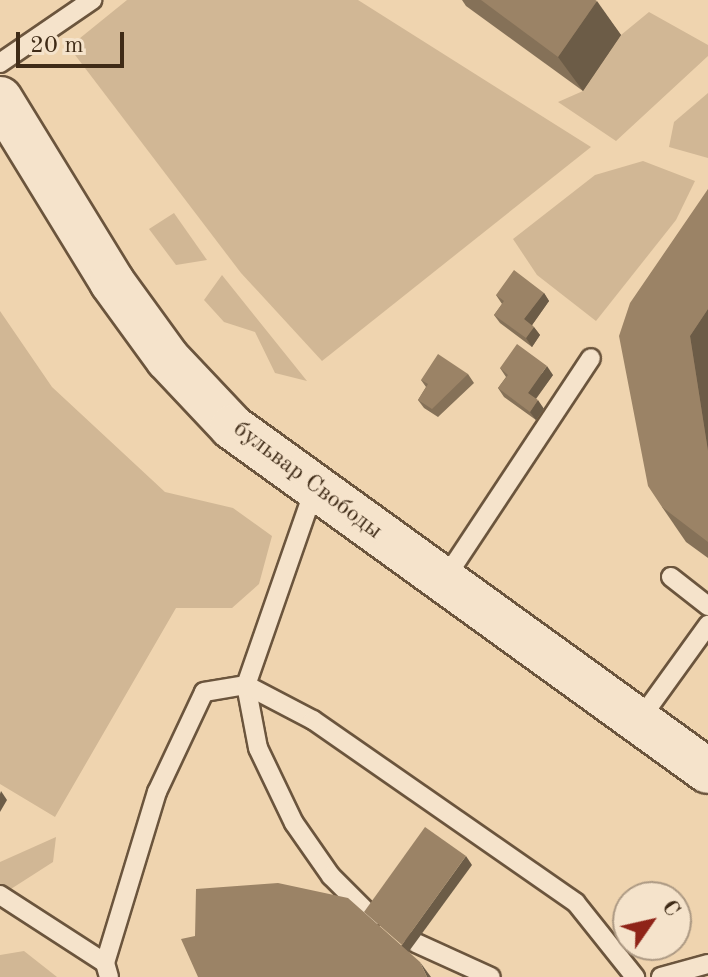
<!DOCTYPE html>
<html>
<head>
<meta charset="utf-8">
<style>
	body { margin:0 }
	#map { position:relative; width:708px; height:977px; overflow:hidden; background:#efd4af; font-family:"Old Standard TT",serif }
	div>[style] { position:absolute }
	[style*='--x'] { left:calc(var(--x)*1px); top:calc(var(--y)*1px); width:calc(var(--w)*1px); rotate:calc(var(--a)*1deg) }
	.green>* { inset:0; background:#d1b795 }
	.roads { filter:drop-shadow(2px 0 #6b553d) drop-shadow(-2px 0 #6b553d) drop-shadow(0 2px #6b553d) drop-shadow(0 -2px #6b553d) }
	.service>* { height:18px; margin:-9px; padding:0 9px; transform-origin:9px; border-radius:9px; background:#f5e3cb }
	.secondary>* { height:44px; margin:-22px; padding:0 22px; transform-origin:22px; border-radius:22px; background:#f5e3cb }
	.wall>* { inset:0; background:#857158 }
	.shaded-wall>* { inset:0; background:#6c5c47 }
	.building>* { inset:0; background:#9b8366 }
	span { translate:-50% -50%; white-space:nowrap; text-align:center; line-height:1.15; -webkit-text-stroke:7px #f5e3cb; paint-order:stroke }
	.street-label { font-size:24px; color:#3f2b17 }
	.north { position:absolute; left:612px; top:881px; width:80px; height:80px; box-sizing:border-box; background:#f5e3cb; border:2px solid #ac9983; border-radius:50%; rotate:56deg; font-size:22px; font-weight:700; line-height:32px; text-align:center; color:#3f2b17 }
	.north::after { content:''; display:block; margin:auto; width:28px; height:36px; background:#8f2418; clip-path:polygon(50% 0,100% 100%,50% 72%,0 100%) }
	.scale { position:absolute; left:16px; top:32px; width:108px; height:36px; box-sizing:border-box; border:4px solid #3f2b17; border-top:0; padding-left:10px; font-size:24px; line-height:28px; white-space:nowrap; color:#3f2b17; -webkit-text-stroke:6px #f5e3cb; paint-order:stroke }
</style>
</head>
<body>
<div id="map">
	<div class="green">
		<i style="clip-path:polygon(127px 0,358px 0,591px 147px,322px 361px,241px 273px,69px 47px)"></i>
		<i style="clip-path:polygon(649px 12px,708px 45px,708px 56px,616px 141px,558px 102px,583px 91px,621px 35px)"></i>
		<i style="clip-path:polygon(708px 93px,708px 158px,669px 147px,674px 122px)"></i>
		<i style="clip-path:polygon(643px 161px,695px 181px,676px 220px,596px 321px,537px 275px,513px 239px,595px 175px)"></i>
		<i style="clip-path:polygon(174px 213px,207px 260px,176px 265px,149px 229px)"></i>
		<i style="clip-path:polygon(222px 275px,307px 381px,275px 373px,255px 332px,224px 322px,204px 300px)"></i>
		<i style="clip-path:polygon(0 311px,52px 387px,165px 492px,233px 508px,272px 536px,259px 584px,232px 608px,176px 608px,55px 817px,0 784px)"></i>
		<i style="clip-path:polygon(56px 837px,53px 862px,0 896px,0 862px)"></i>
		<i style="clip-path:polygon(24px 951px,57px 977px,0 977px,0 955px)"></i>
	</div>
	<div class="roads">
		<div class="service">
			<i style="--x:0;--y:63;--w:112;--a:-34.4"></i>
			<i style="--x:314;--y:490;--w:207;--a:109.2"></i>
			<i style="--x:246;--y:685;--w:64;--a:79.2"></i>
			<i style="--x:258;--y:748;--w:83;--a:64.4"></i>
			<i style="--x:294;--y:823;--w:65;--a:55.1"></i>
			<i style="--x:331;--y:876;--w:58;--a:45"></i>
			<i style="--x:671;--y:577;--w:47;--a:38.1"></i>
			<i style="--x:444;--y:580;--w:266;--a:-56.5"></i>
			<i style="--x:638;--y:722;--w:120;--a:-54.2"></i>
			<i style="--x:0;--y:895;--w:125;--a:32.9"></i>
			<i style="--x:416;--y:943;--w:82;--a:24.4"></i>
			<i style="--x:109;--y:977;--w:15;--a:-106"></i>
			<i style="--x:105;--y:963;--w:179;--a:-73.1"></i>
			<i style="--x:157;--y:792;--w:110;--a:-64.8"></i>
			<i style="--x:204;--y:692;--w:43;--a:-9.5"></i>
			<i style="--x:246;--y:685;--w:76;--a:27.6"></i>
			<i style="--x:313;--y:720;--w:320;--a:34.8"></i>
			<i style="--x:576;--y:903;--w:95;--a:51.4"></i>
			<i style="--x:661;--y:977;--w:49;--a:-15.5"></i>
		</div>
		<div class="secondary">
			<i style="--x:0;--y:99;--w:215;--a:58.5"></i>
			<i style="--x:112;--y:282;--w:95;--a:54"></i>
			<i style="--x:168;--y:359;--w:93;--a:46.7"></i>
			<i style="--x:232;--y:427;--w:587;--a:35.86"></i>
		</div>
	</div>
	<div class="wall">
		<i style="clip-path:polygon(462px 0,595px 0,621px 35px,583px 91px,466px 6px)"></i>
		<i style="clip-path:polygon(708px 189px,708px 558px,686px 542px,662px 507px)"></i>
		<i style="clip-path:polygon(544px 293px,549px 301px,532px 325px,540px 335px,532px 347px,500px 323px,494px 315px,502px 304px,496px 295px)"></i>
		<i style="clip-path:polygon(500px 368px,553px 375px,536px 399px,544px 409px,536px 420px,504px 397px,498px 388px,506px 377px)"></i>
		<i style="clip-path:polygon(468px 374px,474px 383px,438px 417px,424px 408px,418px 400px,426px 387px,421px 380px)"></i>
	</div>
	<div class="shaded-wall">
		<i style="clip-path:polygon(597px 1px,621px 35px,583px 91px,558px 57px)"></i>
		<i style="clip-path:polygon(544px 293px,549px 301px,530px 328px,524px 319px)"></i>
		<i style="clip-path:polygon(708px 309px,708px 451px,690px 336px)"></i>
		<i style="clip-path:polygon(534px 327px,540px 335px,532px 347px,526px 338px)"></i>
		<i style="clip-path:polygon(547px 366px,553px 375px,534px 401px,528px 393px)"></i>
		<i style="clip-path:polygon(538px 400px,544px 409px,536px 420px,530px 412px)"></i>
		<i style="clip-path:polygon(1px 791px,7px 800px,0 812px,0 794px)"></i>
		<i style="clip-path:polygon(466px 856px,472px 865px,407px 954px,401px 946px)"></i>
		<i style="clip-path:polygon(420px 962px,431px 977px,427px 977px)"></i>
	</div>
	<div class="building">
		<i style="clip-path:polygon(481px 0,595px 0,597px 1px,558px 57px)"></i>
		<i style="clip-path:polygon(708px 189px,708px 309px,690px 336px,708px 451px,708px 542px,662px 507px,648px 486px,619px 336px,630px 303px)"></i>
		<i style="clip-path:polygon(514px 270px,544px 293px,524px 319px,534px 327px,526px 338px,494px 315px,504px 301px,496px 295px)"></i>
		<i style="clip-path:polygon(517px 344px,547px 366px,528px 393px,538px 400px,530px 412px,498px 388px,508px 375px,500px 368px)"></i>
		<i style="clip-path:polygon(438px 354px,468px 374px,432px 409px,418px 400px,428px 384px,421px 380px)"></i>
		<i style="clip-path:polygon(425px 827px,466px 856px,402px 945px,364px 912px)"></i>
		<i style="clip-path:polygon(278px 883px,348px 898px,420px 962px,427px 977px,198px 977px,181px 939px,195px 936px,196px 889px)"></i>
	</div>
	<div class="street-label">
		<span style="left:307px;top:481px;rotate:37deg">бульвар Свободы</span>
	</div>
	<div class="north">С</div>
	<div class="scale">20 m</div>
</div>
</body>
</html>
